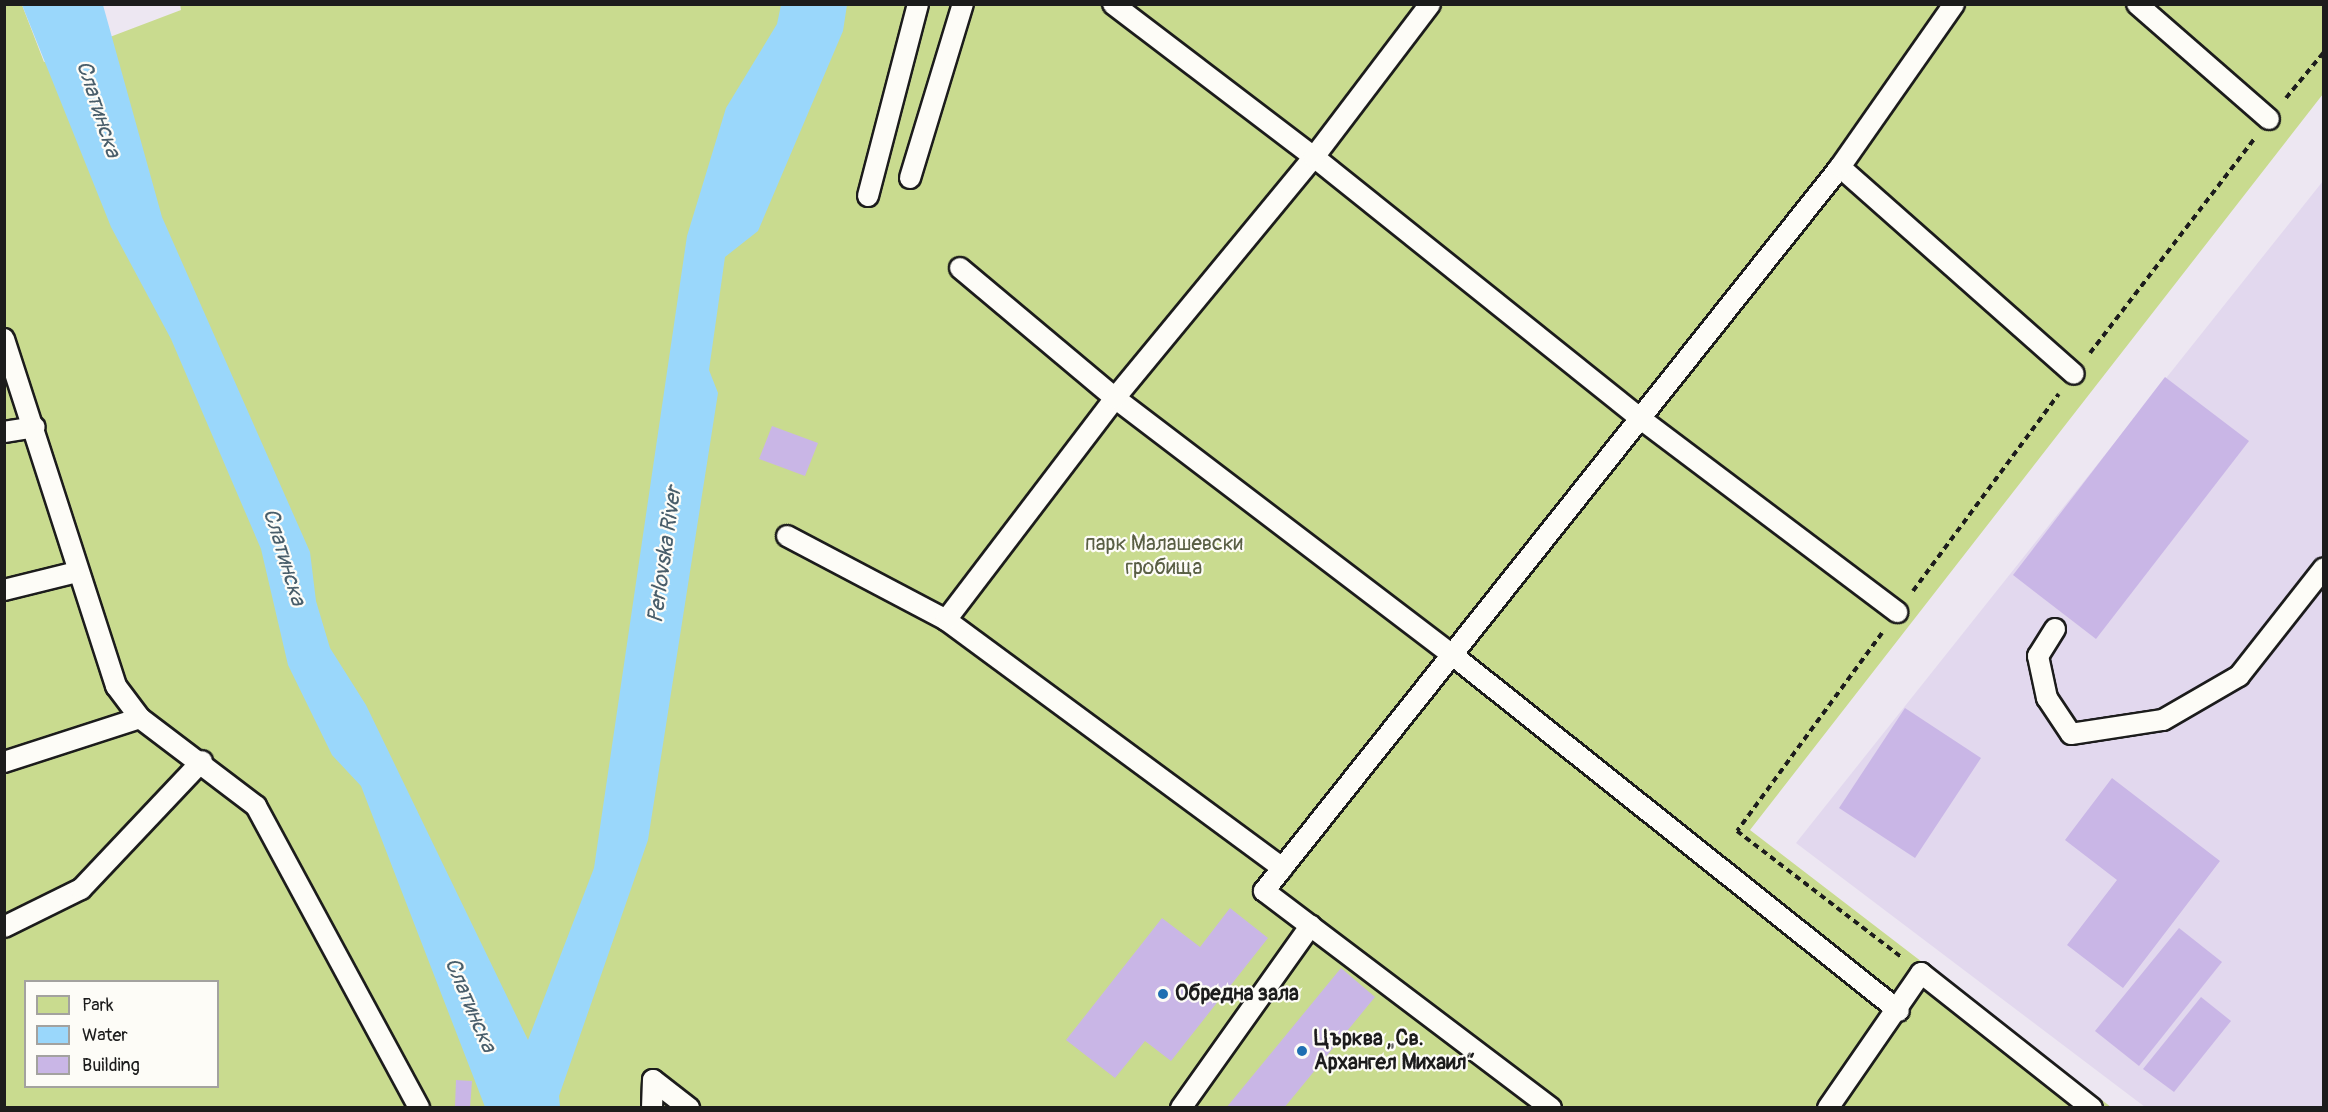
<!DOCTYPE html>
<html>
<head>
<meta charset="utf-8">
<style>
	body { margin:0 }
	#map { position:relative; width:2328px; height:1112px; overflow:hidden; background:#ede7f2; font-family:Pangolin,sans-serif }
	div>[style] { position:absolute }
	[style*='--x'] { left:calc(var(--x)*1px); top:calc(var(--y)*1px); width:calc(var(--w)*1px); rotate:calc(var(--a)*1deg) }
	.built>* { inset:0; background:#e2d8ee }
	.green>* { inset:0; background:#c9db8f }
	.water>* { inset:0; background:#9ad7fb }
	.building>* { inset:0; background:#c9b6e6 }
	.path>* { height:4px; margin-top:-2px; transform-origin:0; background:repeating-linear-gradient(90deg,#1c1c1c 0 6px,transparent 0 10.5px) }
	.roads { filter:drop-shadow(2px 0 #1c1c1c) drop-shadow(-2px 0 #1c1c1c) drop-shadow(0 2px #1c1c1c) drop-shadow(0 -2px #1c1c1c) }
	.service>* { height:20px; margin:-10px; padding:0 10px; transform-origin:10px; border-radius:10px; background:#fdfcf7 }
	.dots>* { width:16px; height:16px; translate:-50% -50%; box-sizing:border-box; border:3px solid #fdfcf7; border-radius:50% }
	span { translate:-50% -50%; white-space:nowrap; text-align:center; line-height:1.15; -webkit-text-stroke:4.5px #fdfcf7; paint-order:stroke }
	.park-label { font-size:21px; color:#595f44 }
	.poi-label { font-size:21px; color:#1c1c1c; font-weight:700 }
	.left { translate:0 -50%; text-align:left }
	.water-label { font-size:22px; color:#485d6a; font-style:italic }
	.frame { position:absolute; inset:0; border:6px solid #1c1c1c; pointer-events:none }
	.legend { position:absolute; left:24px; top:980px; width:195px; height:108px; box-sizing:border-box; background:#fdfcf7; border:2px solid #a3a29f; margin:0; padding:8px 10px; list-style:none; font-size:18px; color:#1c1c1c }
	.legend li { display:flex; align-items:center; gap:12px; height:30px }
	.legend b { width:30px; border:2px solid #a3a29f }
</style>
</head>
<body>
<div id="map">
	<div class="built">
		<i style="clip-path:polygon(2323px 181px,2323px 1107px,2145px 1107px,1796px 843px)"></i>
	</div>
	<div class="green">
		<i style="clip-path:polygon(evenodd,180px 4px,2323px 5px,2323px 94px,1750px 830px,2111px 1107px,5px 1108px,5px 5px,22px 5px,44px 62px,181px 10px,180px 4px,26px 982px,218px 982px,218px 1086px,26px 1086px,26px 982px)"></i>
	</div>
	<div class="water">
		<i style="clip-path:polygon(22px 5px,103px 5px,162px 217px,310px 552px,316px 601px,330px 648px,366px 705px,528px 1040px,594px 868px,687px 236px,726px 108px,777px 24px,781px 5px,847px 5px,843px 31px,758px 231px,725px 257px,709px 370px,718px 393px,648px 840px,559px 1096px,560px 1107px,485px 1107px,361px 786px,332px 755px,288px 665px,261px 549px,171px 339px,111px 227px)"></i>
	</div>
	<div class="building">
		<i style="clip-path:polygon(2165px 377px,2249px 441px,2096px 639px,2013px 575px)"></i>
		<i style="clip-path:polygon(772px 426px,818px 443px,805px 476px,759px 459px)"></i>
		<i style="clip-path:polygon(1905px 708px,1981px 758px,1915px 858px,1839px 808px)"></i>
		<i style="clip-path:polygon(2112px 778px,2220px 861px,2123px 988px,2067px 945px,2117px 880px,2065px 840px)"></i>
		<i style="clip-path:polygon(1230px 908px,1268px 938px,1171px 1061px,1145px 1041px,1115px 1078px,1066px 1040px,1162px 918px,1200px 947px)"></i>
		<i style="clip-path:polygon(2179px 928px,2222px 962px,2139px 1066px,2095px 1031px)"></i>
		<i style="clip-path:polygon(1341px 968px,1375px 997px,1284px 1108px,1226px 1108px)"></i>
		<i style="clip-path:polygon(2201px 997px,2231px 1021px,2174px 1092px,2143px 1069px)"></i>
		<i style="clip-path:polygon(456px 1080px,472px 1081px,470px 1108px,455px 1106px)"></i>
	</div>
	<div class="path">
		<i style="--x:2286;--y:98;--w:60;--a:-50.4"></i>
		<i style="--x:2090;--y:353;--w:270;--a:-52.5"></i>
		<i style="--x:1913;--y:591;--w:245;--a:-53.5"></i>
		<i style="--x:1882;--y:633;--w:245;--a:126.2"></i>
		<i style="--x:1737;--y:831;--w:207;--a:37.5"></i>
	</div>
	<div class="roads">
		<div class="service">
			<i style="--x:1113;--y:4;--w:253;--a:37.3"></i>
			<i style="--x:1314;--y:157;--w:419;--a:38.7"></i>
			<i style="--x:1641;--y:419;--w:321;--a:37"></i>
			<i style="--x:2137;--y:4;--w:175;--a:41.1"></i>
			<i style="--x:1840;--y:167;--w:312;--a:41.5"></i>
			<i style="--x:910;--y:178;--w:182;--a:-73.1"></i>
			<i style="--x:868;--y:196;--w:198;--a:-75.4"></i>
			<i style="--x:960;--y:268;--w:202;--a:40"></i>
			<i style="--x:1115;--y:398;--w:421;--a:37.3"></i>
			<i style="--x:1450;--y:653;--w:574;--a:38.57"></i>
			<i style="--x:4;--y:339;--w:365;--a:72.1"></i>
			<i style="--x:116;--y:686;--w:40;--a:53"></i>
			<i style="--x:140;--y:718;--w:146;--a:37.2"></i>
			<i style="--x:256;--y:806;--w:343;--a:61.6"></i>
			<i style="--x:4;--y:432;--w:31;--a:-9"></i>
			<i style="--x:787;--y:536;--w:180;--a:27.8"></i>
			<i style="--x:946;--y:620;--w:418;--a:36.4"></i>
			<i style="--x:4;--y:590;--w:75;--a:-13.9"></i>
			<i style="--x:946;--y:620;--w:279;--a:-52.7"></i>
			<i style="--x:1115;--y:398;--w:313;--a:-50.5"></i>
			<i style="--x:1314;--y:157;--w:192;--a:-52.8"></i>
			<i style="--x:2055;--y:629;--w:32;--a:122"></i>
			<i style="--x:2038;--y:656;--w:43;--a:77.9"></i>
			<i style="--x:2047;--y:698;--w:43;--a:56.3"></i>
			<i style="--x:2071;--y:734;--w:93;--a:-8.7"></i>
			<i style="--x:2163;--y:720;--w:88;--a:-30.1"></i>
			<i style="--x:2239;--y:676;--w:137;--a:-51.8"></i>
			<i style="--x:4;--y:762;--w:143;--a:-17.9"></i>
			<i style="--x:4;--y:927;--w:86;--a:-26.3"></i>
			<i style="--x:81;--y:889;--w:176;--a:-46.6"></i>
			<i style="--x:653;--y:1080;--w:46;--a:37.9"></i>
			<i style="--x:652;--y:1108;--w:28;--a:-88"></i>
			<i style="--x:1181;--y:1108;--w:224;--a:-54.6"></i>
			<i style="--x:1551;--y:1108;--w:360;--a:-142.9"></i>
			<i style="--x:1264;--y:891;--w:925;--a:-51.49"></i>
			<i style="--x:1840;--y:167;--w:199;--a:-55"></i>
			<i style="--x:1828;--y:1108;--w:164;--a:-55.4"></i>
			<i style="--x:1921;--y:973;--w:218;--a:38.3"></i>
		</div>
	</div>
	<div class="dots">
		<i style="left:1163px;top:994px;background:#1f6fb2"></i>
		<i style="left:1302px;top:1051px;background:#1f6fb2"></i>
	</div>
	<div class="park-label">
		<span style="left:1164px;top:556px">парк Малашевски<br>гробища</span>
	</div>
	<div class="poi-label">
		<span class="left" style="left:1175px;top:994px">Обредна зала</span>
		<span class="left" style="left:1314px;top:1051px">Църква „Св.<br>Архангел Михаил“</span>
	</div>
	<div class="water-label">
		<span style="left:98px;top:109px;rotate:72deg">Слатинска</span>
		<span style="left:665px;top:555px;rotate:-82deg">Perlovska River</span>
		<span style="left:284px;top:557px;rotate:73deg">Слатинска</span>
		<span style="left:470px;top:1005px;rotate:67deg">Слатинска</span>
	</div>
	<div class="frame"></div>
	<ul class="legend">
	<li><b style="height:16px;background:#c9db8f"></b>Park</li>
	<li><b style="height:16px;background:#9ad7fb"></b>Water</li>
	<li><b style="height:16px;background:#c9b6e6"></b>Building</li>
	</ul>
</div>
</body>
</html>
